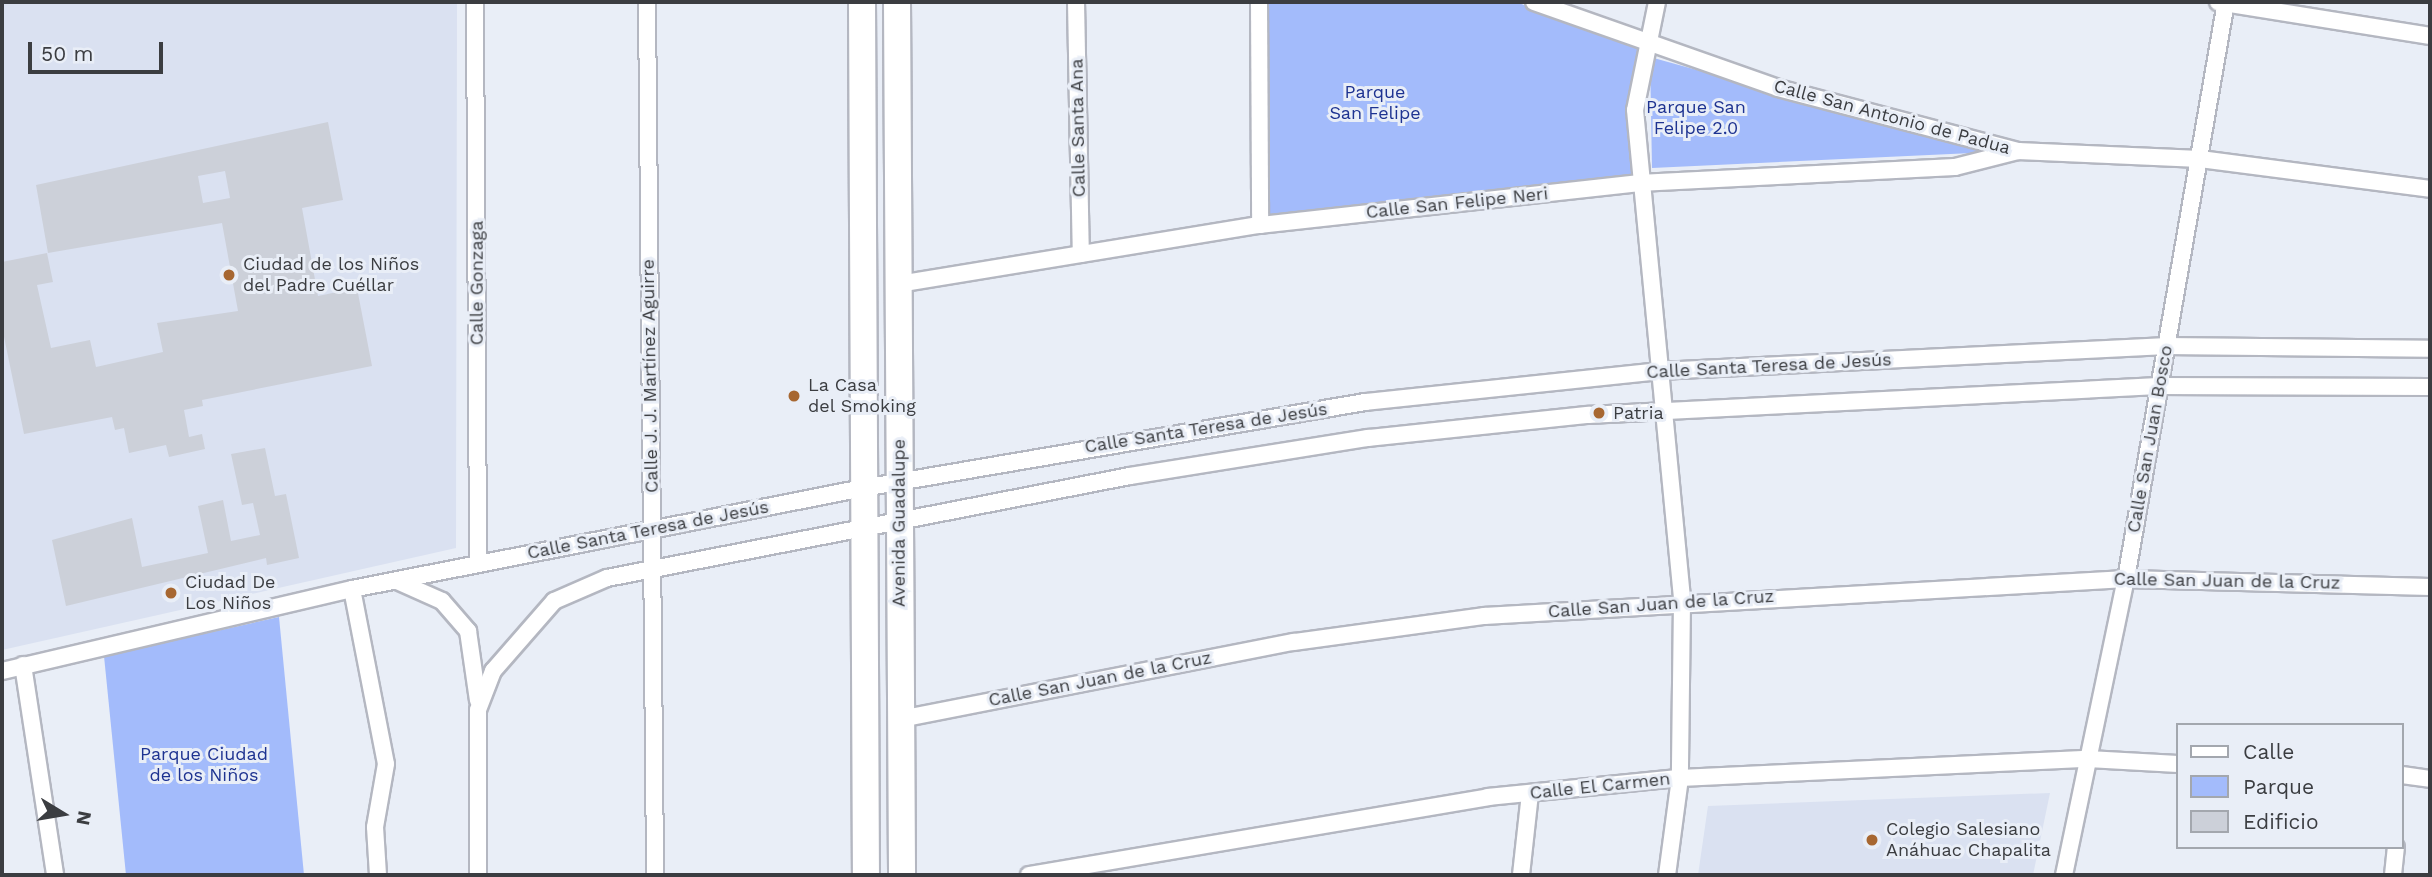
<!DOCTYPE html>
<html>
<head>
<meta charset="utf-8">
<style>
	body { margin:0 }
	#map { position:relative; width:2432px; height:877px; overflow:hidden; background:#e9eef7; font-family:"Work Sans",sans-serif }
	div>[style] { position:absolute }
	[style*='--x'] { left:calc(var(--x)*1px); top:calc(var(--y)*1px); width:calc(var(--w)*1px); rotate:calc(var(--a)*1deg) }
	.built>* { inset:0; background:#dae1f1 }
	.green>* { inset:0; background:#a3bbfb }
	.building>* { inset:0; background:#ccd0d9 }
	.roads { filter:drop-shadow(2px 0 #b4b7c1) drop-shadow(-2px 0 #b4b7c1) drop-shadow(0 2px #b4b7c1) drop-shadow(0 -2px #b4b7c1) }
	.street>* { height:16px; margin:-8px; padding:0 8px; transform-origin:8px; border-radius:8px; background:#fff }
	.primary>* { height:26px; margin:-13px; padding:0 13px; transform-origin:13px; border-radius:13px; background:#fff }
	.dots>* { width:19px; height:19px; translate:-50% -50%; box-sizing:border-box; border:4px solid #e9eef7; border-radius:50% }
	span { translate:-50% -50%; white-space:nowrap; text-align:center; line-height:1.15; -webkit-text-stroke:6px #e9eef7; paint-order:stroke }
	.park-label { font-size:18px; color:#1e3391 }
	.street-label { font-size:18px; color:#3b3d41 }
	.poi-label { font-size:18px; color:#3b3d41 }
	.left { translate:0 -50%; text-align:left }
	.frame { position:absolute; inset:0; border:4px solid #3b3d41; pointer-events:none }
	.legend { position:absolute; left:2176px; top:723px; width:228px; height:126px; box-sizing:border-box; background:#e9eef7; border:2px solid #a3a7ae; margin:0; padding:9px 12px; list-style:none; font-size:21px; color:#3b3d41 }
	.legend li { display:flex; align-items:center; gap:14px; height:35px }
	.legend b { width:35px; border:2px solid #a3a7ae }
	.north { position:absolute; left:28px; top:779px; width:70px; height:70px; -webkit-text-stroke:5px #e9eef7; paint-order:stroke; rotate:101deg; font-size:19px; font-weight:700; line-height:28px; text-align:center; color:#3b3d41 }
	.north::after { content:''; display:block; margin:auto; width:24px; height:32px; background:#3b3d41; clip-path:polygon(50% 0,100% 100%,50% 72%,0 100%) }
	.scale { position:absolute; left:28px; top:42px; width:135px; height:32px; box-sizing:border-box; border:4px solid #3b3d41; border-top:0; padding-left:9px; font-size:21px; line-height:24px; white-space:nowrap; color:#3b3d41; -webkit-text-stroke:5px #e9eef7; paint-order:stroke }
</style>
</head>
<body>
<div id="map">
	<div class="built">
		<i style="clip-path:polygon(2px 2px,457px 2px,456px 548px,2px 650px)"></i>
		<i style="clip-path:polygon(2050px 793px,2033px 875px,1698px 875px,1708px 806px)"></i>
	</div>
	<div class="green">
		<i style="clip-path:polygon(1263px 2px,1516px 2px,1640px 48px,1632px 89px,1633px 178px,1266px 217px)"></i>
		<i style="clip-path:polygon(1650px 57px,1994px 152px,1652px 168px)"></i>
		<i style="clip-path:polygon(279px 617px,304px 875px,126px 875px,104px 656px)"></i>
	</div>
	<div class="building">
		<i style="clip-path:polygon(evenodd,328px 122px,343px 200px,302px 208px,318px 296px,357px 288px,372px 366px,202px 400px,203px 406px,184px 410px,189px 437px,202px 434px,205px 449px,169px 457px,166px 445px,129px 453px,124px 428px,115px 430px,112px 417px,24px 434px,2px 327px,2px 262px,47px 253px,53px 282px,37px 285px,51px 348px,90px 340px,96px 367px,163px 352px,157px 323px,238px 311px,222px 223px,48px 253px,36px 185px,328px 122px,225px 171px,230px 198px,203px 203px,198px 176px,225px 171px)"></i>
		<i style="clip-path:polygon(265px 448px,275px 496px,286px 494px,299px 558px,267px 565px,266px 558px,66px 606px,52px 540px,132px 518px,142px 567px,208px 553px,198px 506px,223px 500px,231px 541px,260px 535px,253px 503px,242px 505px,231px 454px)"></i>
	</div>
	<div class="roads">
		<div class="street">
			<i style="--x:475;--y:2;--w:562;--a:89.69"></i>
			<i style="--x:647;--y:2;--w:873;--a:89.47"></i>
			<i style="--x:1076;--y:2;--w:252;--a:88.9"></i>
			<i style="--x:1259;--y:2;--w:223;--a:89.7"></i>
			<i style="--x:1534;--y:2;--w:259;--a:19.4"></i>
			<i style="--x:1778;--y:88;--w:248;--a:14.7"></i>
			<i style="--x:2018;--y:151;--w:182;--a:2.5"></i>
			<i style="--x:2200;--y:159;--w:232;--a:7.4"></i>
			<i style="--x:1657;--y:2;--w:110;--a:101.5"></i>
			<i style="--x:1635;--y:110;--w:494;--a:84.5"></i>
			<i style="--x:1682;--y:602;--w:176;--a:90.7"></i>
			<i style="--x:1680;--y:778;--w:98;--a:97.6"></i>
			<i style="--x:2218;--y:2;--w:215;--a:9.1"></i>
			<i style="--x:898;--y:284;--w:367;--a:-9.3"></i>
			<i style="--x:1260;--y:225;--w:381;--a:-6.3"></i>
			<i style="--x:1639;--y:183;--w:316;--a:-2.9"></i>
			<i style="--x:1955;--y:167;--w:65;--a:-14.3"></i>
			<i style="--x:397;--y:581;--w:49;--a:24"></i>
			<i style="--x:442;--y:601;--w:40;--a:49"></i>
			<i style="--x:468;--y:631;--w:70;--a:81.8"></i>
			<i style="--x:352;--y:589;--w:178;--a:79"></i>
			<i style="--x:386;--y:764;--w:64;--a:99.9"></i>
			<i style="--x:375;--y:827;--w:48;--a:86.4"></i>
			<i style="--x:23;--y:665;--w:212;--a:81.3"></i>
			<i style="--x:2;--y:671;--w:359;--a:-13.2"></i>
			<i style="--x:352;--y:589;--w:521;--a:-11.18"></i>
			<i style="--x:863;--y:488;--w:509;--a:-9.72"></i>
			<i style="--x:1365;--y:402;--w:296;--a:-6"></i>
			<i style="--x:1659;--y:371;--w:507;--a:-2.83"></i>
			<i style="--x:2165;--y:346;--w:265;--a:0.6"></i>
			<i style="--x:900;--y:719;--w:401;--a:-11.1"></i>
			<i style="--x:1294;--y:642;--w:192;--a:-7.8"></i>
			<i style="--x:1484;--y:616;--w:643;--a:-3.3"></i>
			<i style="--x:2126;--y:579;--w:304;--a:1.5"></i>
			<i style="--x:2402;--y:775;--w:28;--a:8"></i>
			<i style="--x:478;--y:875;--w:165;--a:-90"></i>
			<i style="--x:478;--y:710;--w:42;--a:-69"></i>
			<i style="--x:493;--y:671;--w:93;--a:-48.9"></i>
			<i style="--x:554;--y:601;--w:58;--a:-23.5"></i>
			<i style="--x:607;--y:578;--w:533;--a:-11.04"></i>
			<i style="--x:1130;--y:476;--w:241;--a:-9.1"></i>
			<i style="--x:1368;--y:438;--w:221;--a:-6"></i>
			<i style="--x:1588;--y:415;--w:571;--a:-2.91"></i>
			<i style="--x:2158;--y:386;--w:272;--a:0.2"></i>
			<i style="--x:1029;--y:875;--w:466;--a:-9.6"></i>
			<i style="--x:1488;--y:797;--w:193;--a:-5.7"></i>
			<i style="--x:1680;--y:778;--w:408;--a:-2.7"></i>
			<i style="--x:2088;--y:759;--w:90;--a:3.2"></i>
			<i style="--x:1521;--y:875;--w:82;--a:-83.7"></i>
			<i style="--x:2064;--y:875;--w:302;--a:-78.2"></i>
			<i style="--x:2126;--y:579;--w:586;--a:-80.17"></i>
			<i style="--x:2393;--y:875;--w:28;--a:-84"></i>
		</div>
		<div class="primary">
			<i style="--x:862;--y:2;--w:873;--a:89.74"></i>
			<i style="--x:897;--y:2;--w:873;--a:89.67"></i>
		</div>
	</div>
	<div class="dots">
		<i style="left:229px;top:275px;background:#a76731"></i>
		<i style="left:794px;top:396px;background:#a76731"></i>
		<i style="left:1599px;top:413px;background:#a76731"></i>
		<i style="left:171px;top:593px;background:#a76731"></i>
		<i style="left:1872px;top:840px;background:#a76731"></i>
	</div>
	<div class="park-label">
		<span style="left:1375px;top:103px">Parque<br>San Felipe</span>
		<span style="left:1696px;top:118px">Parque San<br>Felipe 2.0</span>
		<span style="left:204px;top:765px">Parque Ciudad<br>de los Niños</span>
	</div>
	<div class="street-label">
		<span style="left:1892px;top:117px;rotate:15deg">Calle San Antonio de Padua</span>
		<span style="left:1078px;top:128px;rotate:-91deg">Calle Santa Ana</span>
		<span style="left:1457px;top:203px;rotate:-6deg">Calle San Felipe Neri</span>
		<span style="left:477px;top:283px;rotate:-90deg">Calle Gonzaga</span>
		<span style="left:1769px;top:366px;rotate:-3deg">Calle Santa Teresa de Jesús</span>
		<span style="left:650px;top:376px;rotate:-91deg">Calle J. J. Martínez Aguirre</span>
		<span style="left:1206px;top:428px;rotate:-9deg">Calle Santa Teresa de Jesús</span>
		<span style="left:2150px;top:439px;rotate:-80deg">Calle San Juan Bosco</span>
		<span style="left:899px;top:523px;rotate:-90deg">Avenida Guadalupe</span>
		<span style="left:648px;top:530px;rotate:-11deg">Calle Santa Teresa de Jesús</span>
		<span style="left:2227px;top:581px;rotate:1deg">Calle San Juan de la Cruz</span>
		<span style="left:1661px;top:604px;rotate:-4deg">Calle San Juan de la Cruz</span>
		<span style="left:1100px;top:679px;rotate:-11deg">Calle San Juan de la Cruz</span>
		<span style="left:1600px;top:786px;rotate:-6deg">Calle El Carmen</span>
	</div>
	<div class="poi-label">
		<span class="left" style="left:243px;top:275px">Ciudad de los Niños<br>del Padre Cuéllar</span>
		<span class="left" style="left:808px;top:396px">La Casa<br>del Smoking</span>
		<span class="left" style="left:1613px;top:413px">Patria</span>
		<span class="left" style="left:185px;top:593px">Ciudad De<br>Los Niños</span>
		<span class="left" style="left:1886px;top:840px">Colegio Salesiano<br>Anáhuac Chapalita</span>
	</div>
	<div class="frame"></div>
	<ul class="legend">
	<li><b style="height:9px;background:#fff"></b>Calle</li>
	<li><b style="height:19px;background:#a3bbfb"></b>Parque</li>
	<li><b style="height:19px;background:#ccd0d9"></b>Edificio</li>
	</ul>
	<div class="north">N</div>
	<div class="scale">50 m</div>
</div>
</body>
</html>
